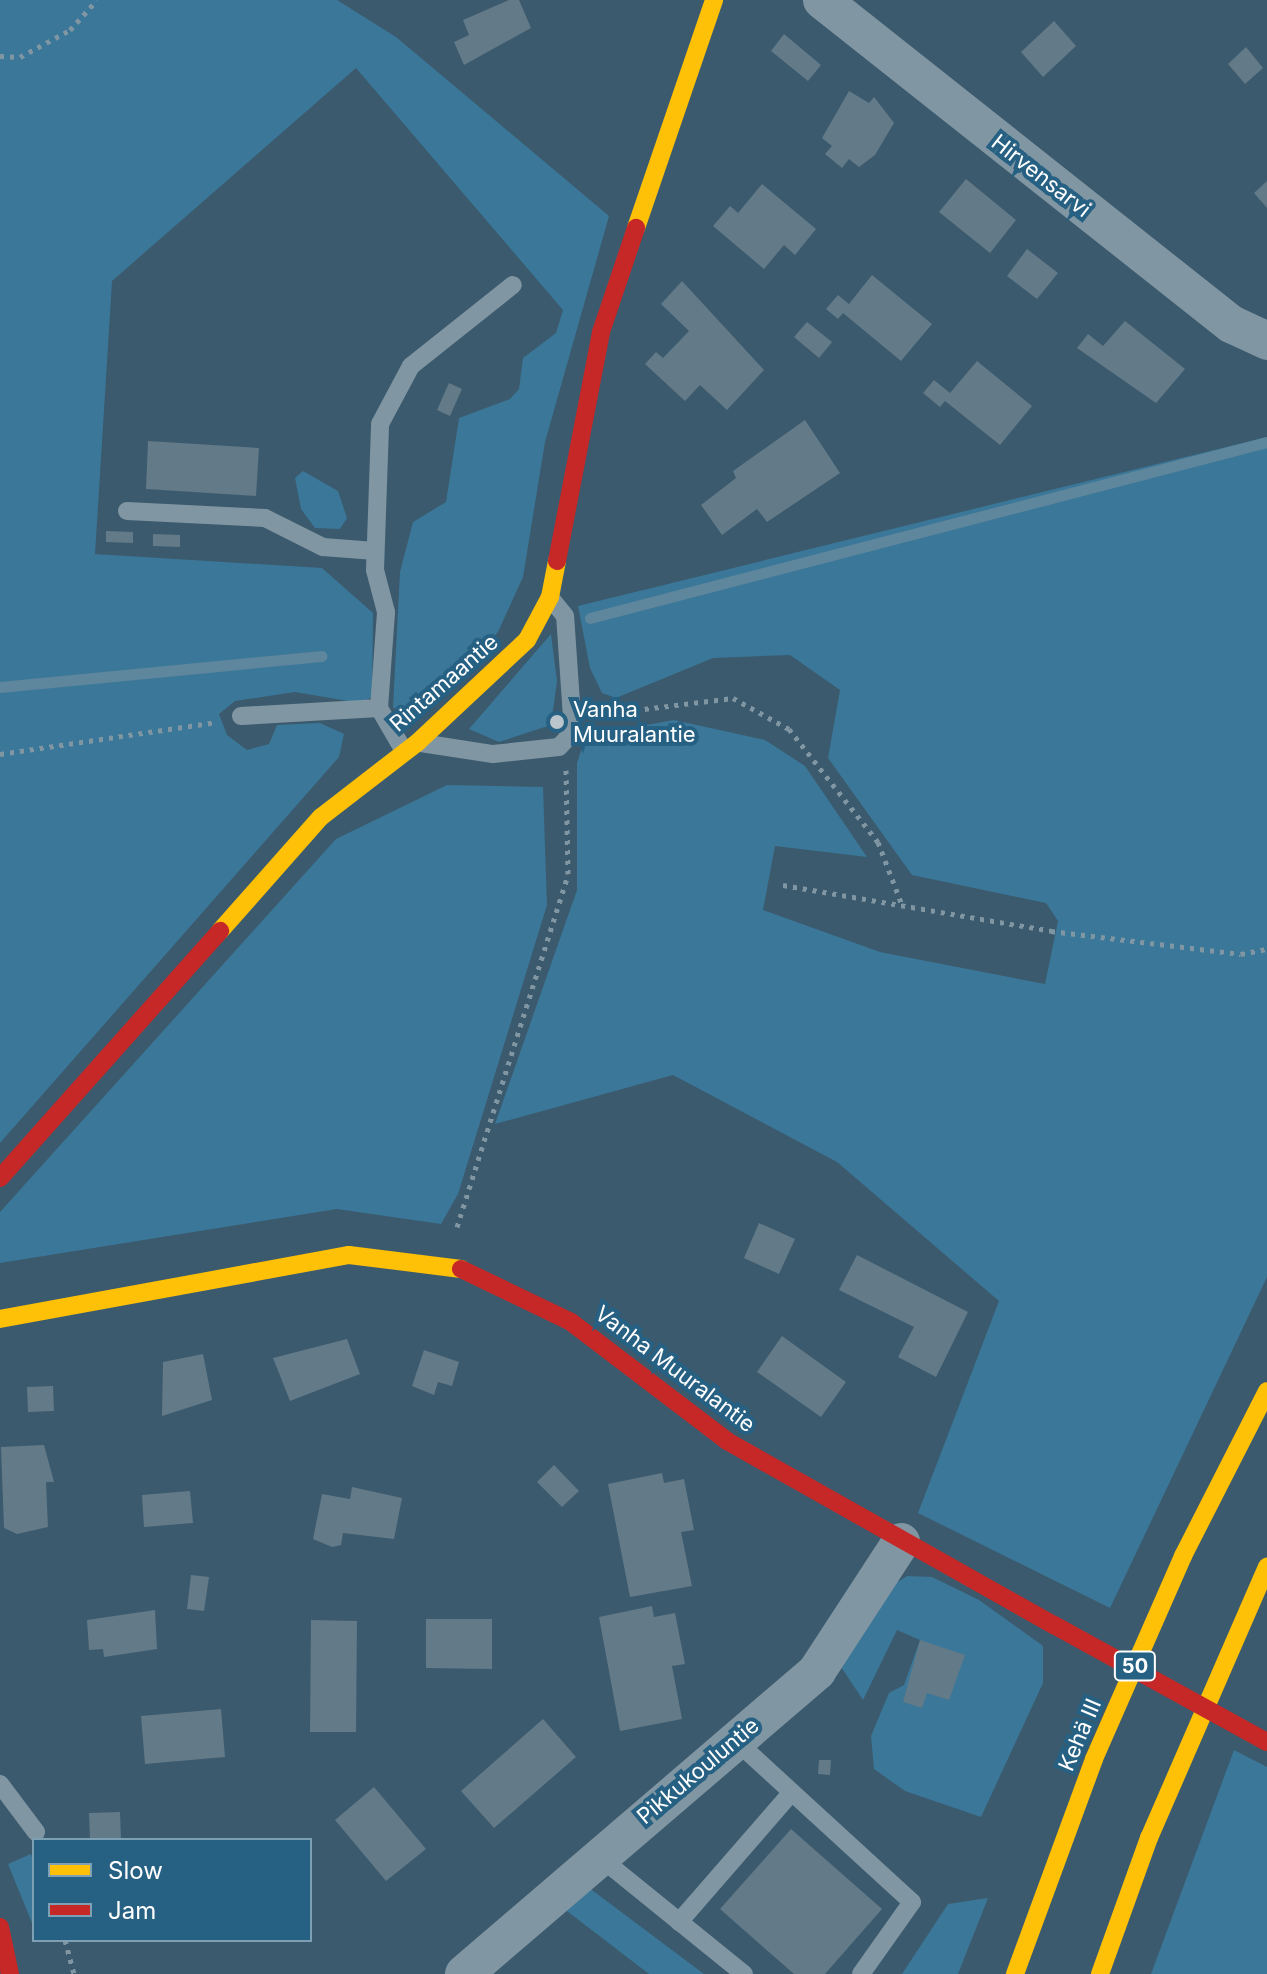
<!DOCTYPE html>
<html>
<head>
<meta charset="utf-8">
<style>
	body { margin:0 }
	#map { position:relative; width:1267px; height:1974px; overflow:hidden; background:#3b5a6d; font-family:Inter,sans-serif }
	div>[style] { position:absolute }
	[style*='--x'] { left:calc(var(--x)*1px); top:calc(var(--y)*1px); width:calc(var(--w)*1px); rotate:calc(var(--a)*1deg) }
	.green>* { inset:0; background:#3b7798 }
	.stream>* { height:11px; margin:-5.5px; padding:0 5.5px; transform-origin:5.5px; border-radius:5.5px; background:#5e869c }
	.building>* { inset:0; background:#637a88 }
	.path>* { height:5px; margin-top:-2.5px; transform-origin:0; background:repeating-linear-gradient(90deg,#8196a3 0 4px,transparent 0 10px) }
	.lane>* { height:18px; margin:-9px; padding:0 9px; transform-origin:9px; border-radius:9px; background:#8196a3 }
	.street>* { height:38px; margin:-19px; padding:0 19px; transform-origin:19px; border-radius:19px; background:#8196a3 }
	.slow>* { height:18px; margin:-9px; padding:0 9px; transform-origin:9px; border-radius:9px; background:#ffc107 }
	.jam>* { height:18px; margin:-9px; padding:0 9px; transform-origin:9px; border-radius:9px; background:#c62828 }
	.jam-bridge>* { height:18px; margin:-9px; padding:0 9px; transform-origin:9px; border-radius:9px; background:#c62828 }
	.dots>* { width:22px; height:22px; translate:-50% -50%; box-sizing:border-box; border:4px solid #266082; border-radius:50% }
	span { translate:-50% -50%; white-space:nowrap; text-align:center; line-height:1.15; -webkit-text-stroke:8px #266082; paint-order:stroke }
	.shield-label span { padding:2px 6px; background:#266082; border:2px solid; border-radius:6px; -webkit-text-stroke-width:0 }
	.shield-label { font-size:20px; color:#fff; font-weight:700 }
	.street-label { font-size:22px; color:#fff }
	.poi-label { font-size:22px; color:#fff }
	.left { translate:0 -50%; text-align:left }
	.legend { position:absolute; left:32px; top:1838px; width:280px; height:104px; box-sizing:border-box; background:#266082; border:2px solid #7da0b4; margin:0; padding:10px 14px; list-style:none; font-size:24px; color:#fff }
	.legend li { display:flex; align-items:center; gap:16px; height:40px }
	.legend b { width:40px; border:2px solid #7da0b4 }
</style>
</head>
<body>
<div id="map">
	<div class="green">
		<i style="clip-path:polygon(0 0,337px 0,396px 37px,609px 216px,545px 442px,523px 577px,498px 632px,456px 678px,405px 717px,393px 707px,400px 572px,413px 522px,446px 502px,459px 418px,510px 399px,519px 389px,523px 358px,556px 333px,563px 310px,356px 68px,112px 281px,95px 554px,322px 568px,373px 613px,372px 697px,360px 703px,295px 692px,235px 701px,219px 714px,227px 735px,247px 750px,269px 744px,277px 725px,320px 723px,344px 734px,339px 757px,0 1143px)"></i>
		<i style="clip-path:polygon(1267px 437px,1267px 1277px,1110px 1608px,918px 1513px,999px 1301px,837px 1162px,673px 1075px,495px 1124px,577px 890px,577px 763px,586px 736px,674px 720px,765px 740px,805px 766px,867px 857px,775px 846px,763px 910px,880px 952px,1045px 984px,1058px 921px,1046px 903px,912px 875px,828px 758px,840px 690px,790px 655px,713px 658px,616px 698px,602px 693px,590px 668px,578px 606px)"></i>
		<i style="clip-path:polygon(303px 471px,338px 491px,347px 518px,340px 529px,315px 528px,301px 509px,295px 478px)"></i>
		<i style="clip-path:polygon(551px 634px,557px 681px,551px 725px,499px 742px,469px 729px)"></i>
		<i style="clip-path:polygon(447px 785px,543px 787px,547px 905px,458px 1194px,441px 1224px,337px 1209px,0 1263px,0 1212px,336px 839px)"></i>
		<i style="clip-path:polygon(907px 1576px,932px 1577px,979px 1600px,1043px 1646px,1043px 1683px,981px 1817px,905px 1791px,874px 1769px,871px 1736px,889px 1693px,904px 1685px,920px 1640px,897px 1630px,863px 1700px,841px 1667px,890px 1587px)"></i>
		<i style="clip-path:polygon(1234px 1750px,1267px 1767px,1267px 1974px,1151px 1974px)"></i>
		<i style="clip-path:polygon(31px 1854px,34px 1863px,34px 1928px,8px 1864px)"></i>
		<i style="clip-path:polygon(588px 1887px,704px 1974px,649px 1974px,563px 1908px)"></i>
		<i style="clip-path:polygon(988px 1898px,958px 1974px,902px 1974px,948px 1904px)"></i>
	</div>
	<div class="stream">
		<i style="--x:590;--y:618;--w:700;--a:-14.57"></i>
		<i style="--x:0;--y:687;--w:323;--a:-5.5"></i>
	</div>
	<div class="building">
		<i style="clip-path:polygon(509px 0,519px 0,531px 28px,464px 65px,454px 42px,469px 35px,463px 20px)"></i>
		<i style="clip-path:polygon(1054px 21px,1076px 46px,1043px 77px,1021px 52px)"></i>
		<i style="clip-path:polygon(784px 34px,821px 65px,808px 81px,771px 51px)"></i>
		<i style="clip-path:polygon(1246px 47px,1263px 68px,1245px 84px,1228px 64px)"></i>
		<i style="clip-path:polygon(849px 91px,869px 103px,874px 97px,894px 123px,875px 155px,859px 167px,849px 159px,842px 168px,825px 154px,832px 146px,822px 138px)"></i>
		<i style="clip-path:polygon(966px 179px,1016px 220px,990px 253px,939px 212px)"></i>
		<i style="clip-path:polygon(1267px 181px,1267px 208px,1254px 193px)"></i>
		<i style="clip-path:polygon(762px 184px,816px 229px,795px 255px,784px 245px,764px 269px,713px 226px,730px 206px,738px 213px)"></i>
		<i style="clip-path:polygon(1027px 249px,1058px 273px,1037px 299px,1007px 276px)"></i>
		<i style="clip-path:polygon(872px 275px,932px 324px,901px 361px,843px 313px,838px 319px,826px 309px,838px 295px,849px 304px)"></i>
		<i style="clip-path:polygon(682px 281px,764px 370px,727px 410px,700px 385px,685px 401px,645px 364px,656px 352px,663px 358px,689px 331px,661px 304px)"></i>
		<i style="clip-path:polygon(1125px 321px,1185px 369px,1156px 403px,1077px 348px,1088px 334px,1103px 346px)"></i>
		<i style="clip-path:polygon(807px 322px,832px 342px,819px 358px,794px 337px)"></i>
		<i style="clip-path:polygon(977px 361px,1032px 406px,1000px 445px,945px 401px,940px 407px,923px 393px,934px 380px,950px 393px)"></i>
		<i style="clip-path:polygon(449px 383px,462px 389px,450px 416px,437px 410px)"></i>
		<i style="clip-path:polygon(805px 420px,840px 473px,767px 522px,757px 509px,722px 535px,701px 505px,736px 478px,733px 471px)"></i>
		<i style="clip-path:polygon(148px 441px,259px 448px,256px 496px,146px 489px)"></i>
		<i style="clip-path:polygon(106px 531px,133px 532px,133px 543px,106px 542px)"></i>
		<i style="clip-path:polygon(153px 534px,180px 535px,180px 547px,153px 546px)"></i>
		<i style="clip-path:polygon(759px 1223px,795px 1239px,779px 1274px,744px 1258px)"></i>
		<i style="clip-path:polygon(857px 1255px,968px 1312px,936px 1377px,898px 1357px,914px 1327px,839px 1290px)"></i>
		<i style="clip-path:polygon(782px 1336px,846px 1382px,821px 1417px,757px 1372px)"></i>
		<i style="clip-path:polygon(347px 1339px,360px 1374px,290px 1401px,273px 1358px)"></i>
		<i style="clip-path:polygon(424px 1350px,459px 1362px,452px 1386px,438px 1382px,434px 1395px,412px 1386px)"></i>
		<i style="clip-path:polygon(203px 1354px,212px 1400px,162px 1416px,163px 1362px)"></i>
		<i style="clip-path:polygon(53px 1386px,54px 1411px,28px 1412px,27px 1387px)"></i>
		<i style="clip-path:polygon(44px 1445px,54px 1482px,46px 1482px,48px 1527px,17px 1534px,4px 1528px,1px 1447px)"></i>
		<i style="clip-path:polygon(554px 1465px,579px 1491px,562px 1507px,537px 1482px)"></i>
		<i style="clip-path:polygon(662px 1473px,664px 1483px,684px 1479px,694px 1530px,681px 1532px,692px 1586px,630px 1597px,608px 1484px)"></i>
		<i style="clip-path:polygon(352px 1487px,402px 1498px,394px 1539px,343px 1533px,341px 1545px,332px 1547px,313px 1539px,322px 1494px,350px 1499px)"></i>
		<i style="clip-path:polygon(190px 1491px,193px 1523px,144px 1527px,142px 1495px)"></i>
		<i style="clip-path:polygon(191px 1575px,209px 1577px,204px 1611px,187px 1609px)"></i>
		<i style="clip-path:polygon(652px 1606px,654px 1617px,675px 1613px,685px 1664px,672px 1666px,682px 1719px,620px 1731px,599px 1617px)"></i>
		<i style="clip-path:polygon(155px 1610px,157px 1649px,104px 1657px,103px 1649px,89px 1650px,87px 1620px)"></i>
		<i style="clip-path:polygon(426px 1619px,492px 1619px,492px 1669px,426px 1668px)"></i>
		<i style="clip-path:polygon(311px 1620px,357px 1621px,356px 1732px,310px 1732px)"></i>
		<i style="clip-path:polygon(920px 1640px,965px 1655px,949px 1700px,927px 1693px,922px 1708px,903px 1702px)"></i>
		<i style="clip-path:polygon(221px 1709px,225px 1757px,145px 1764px,141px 1716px)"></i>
		<i style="clip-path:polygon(543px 1719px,576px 1757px,494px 1828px,461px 1791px)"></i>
		<i style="clip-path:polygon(819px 1760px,831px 1760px,830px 1775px,818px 1774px)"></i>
		<i style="clip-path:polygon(374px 1787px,426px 1849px,386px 1881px,335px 1820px)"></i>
		<i style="clip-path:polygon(120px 1812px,121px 1840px,90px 1840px,89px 1813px)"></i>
		<i style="clip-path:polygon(791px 1829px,882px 1909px,825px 1974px,794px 1974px,720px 1909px)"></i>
	</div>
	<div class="path">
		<i style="--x:0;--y:56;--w:20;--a:3"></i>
		<i style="--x:20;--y:57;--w:57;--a:-28.4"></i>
		<i style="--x:70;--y:30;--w:40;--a:-48"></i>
		<i style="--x:595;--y:715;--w:139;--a:-7"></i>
		<i style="--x:733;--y:698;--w:64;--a:29"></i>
		<i style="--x:789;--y:729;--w:144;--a:51.8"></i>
		<i style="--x:878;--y:842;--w:67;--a:69.1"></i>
		<i style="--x:0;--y:754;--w:219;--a:-8.4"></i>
		<i style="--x:783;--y:885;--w:272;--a:9.7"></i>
		<i style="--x:1051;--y:931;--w:191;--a:6.9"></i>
		<i style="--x:1241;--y:954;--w:26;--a:-11"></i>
		<i style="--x:457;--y:1227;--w:370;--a:-72.5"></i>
		<i style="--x:568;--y:874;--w:104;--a:-91.1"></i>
		<i style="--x:65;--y:1940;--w:35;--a:75"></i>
	</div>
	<div class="lane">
		<i style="--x:127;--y:511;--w:138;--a:2.9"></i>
		<i style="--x:265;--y:518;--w:65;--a:26.6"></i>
		<i style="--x:323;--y:547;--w:52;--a:4.4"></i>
		<i style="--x:241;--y:716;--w:138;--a:-3.3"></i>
		<i style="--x:421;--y:743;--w:73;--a:8.7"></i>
		<i style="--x:493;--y:754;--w:66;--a:-6.1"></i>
		<i style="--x:559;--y:747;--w:21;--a:-47"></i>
		<i style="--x:573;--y:732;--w:116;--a:-93.9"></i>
		<i style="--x:565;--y:616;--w:22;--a:-129"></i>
		<i style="--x:404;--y:751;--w:50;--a:-120.2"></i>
		<i style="--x:379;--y:708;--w:96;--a:-85.8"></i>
		<i style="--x:386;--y:612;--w:43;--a:-104.7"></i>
		<i style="--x:375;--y:570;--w:146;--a:-88"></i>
		<i style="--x:380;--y:424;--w:66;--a:-61.9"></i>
		<i style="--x:411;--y:366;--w:130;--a:-38.5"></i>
		<i style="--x:735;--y:1740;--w:240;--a:42.5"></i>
		<i style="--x:912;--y:1902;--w:88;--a:125.3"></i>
		<i style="--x:0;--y:1784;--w:60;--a:53.1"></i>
		<i style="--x:597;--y:1855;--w:189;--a:39"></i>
		<i style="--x:679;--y:1922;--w:171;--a:-49"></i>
	</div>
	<div class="street">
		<i style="--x:822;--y:0;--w:522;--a:38.39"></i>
		<i style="--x:1231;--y:324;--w:40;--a:25"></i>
		<i style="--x:464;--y:1974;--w:465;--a:-40.6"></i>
		<i style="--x:817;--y:1671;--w:154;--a:-56.9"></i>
	</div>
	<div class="slow">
		<i style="--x:636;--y:228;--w:241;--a:-71.1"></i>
		<i style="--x:220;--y:931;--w:152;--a:-48.5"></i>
		<i style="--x:321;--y:817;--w:123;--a:-37.7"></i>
		<i style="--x:418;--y:742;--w:149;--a:-43.1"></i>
		<i style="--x:527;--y:640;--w:49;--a:-61.9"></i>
		<i style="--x:550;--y:597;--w:37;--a:-79"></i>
		<i style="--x:0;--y:1319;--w:355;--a:-10.4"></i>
		<i style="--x:349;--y:1255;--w:113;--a:7.1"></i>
		<i style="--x:1015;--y:1974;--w:229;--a:-69.8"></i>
		<i style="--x:1094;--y:1759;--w:222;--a:-66.3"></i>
		<i style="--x:1183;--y:1556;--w:185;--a:-63"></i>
		<i style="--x:1100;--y:1974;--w:145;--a:-70.2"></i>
		<i style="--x:1149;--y:1838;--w:296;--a:-66.5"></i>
	</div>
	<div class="jam">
		<i style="--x:557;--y:561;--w:233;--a:-79.1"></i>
		<i style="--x:601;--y:332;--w:110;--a:-71.4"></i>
		<i style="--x:0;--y:1178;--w:331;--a:-48.3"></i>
		<i style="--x:461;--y:1269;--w:122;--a:25.7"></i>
		<i style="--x:571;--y:1322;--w:196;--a:37.3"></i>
		<i style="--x:727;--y:1441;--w:375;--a:29.4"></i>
		<i style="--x:0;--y:1927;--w:48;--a:78"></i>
	</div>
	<div class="jam-bridge">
		<i style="--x:1054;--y:1625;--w:243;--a:28.8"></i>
	</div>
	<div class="dots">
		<i style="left:557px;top:722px;background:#bac5cc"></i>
	</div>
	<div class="shield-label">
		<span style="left:1135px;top:1666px">50</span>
	</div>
	<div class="street-label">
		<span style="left:1041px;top:176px;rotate:38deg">Hirvensarvi</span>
		<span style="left:444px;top:683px;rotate:-41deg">Rintamaantie</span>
		<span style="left:675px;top:1369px;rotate:37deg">Vanha Muuralantie</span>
		<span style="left:1080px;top:1735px;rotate:-67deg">Kehä III</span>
		<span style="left:698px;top:1771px;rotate:-40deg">Pikkukouluntie</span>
	</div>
	<div class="poi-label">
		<span class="left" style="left:573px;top:722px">Vanha<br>Muuralantie</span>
	</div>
	<ul class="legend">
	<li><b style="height:10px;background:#ffc107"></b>Slow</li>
	<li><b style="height:10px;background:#c62828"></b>Jam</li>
	</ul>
</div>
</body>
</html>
